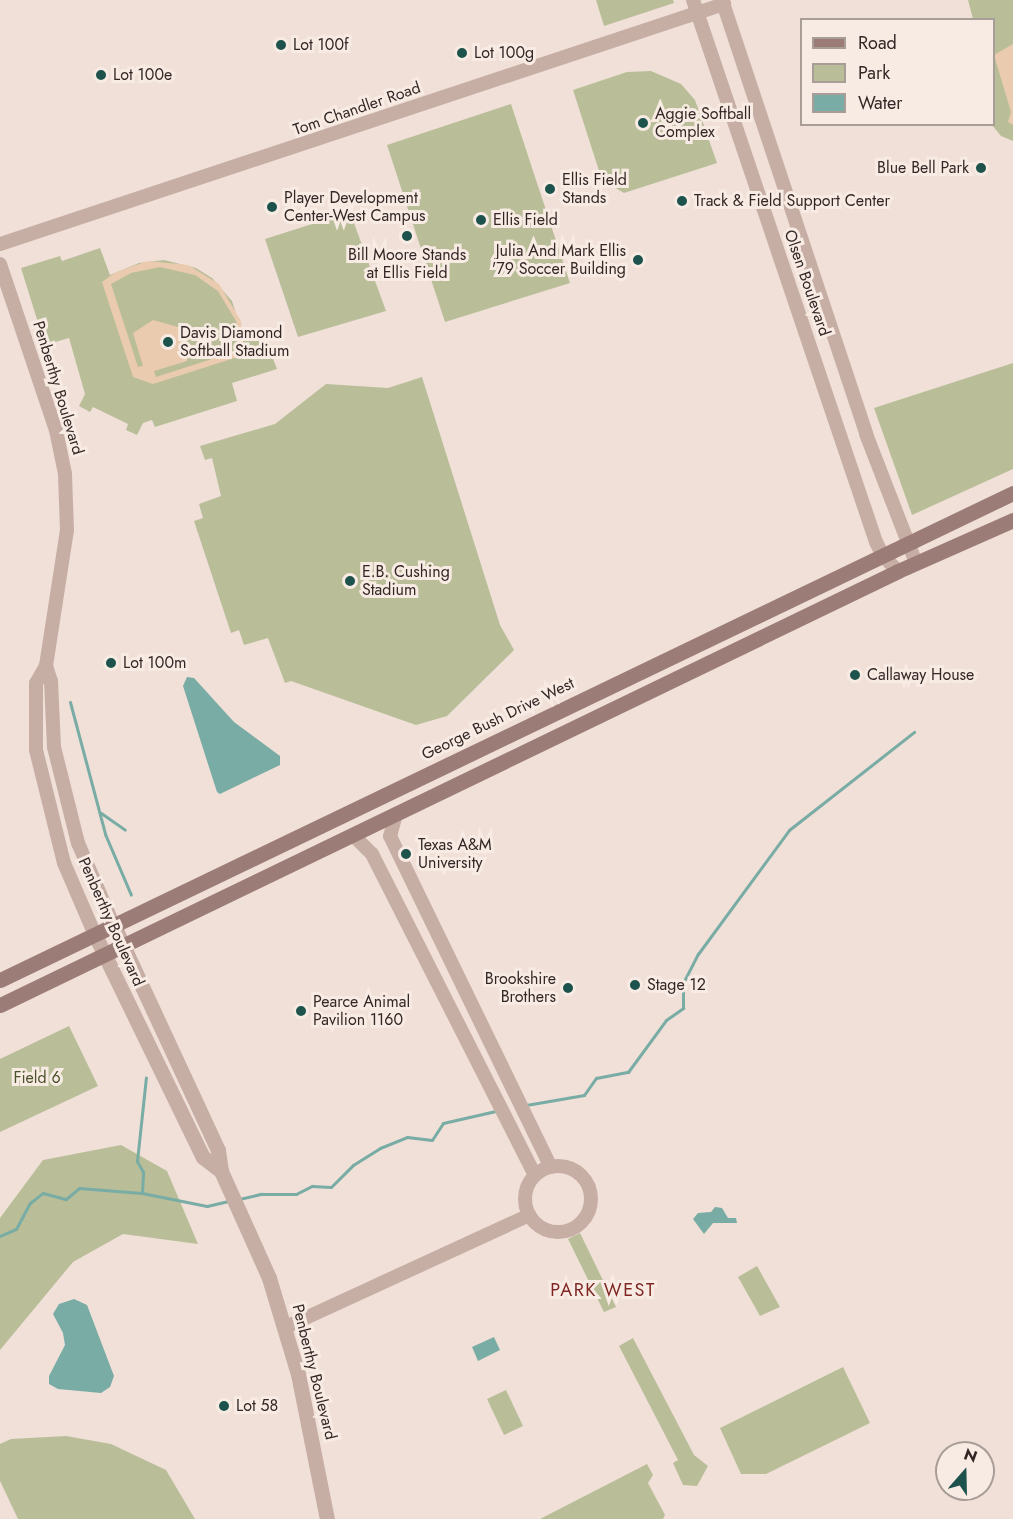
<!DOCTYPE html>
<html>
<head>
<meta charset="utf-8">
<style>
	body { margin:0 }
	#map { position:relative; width:1013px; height:1519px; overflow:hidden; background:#f0e0d8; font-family:Jost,sans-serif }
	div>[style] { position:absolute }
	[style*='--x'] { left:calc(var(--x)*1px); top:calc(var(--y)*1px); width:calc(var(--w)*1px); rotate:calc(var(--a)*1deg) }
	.green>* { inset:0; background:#b9be99 }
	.sand>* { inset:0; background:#ebcbaf }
	.water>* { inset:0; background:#78aca4 }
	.stream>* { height:3px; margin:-1.5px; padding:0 1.5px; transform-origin:1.5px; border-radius:1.5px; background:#78aca4 }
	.minor>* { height:14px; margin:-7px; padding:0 7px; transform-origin:7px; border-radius:7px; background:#c7aea5 }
	.minor>.ring { margin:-7px; padding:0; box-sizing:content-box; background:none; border:14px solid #c7aea5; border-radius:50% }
	.tertiary>* { height:15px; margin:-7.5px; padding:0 7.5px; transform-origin:7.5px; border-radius:7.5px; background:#c7aea5 }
	.secondary>* { height:15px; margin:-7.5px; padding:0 7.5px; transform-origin:7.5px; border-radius:7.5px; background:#9b7c76 }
	.dots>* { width:16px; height:16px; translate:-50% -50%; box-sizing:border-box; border:3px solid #f8ebe4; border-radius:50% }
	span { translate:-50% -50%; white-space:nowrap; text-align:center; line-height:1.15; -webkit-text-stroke:6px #f8ebe4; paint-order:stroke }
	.poi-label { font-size:16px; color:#332726 }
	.left { translate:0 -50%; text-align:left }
	.right { translate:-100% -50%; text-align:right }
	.street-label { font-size:16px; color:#332726 }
	.park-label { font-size:16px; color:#4a512b }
	.neighbourhood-label { font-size:18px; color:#7f2622; letter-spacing:1.5px }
	.legend { position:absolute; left:800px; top:18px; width:195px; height:108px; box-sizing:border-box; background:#f8ebe4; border:2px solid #a99d98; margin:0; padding:8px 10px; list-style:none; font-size:18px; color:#332726 }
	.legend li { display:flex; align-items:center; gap:12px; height:30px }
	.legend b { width:30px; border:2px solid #a99d98 }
	.north { position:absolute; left:935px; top:1441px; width:60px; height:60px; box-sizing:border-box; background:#f8ebe4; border:2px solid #a99d98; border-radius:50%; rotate:20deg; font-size:16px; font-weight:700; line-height:24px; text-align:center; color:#332726 }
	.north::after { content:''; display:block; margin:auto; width:21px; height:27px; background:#1d534c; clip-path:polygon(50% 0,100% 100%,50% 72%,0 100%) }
</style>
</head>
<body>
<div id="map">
	<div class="green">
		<i style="clip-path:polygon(596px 0,673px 0,674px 3px,604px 26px)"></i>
		<i style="clip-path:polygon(968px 0,1013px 0,1013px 141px,1001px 136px,992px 125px,994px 20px,973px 19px)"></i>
		<i style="clip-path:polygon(651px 71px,681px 84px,695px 100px,717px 163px,624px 193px,602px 180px,573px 90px,627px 72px)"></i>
		<i style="clip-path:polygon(511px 104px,570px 283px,445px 322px,387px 145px)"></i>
		<i style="clip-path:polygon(350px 212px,386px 311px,298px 337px,265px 239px)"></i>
		<i style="clip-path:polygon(100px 248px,110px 275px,139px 263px,164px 260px,196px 268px,212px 278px,232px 301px,244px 339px,263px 333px,277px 369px,232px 383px,237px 401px,155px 427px,152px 420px,143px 423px,137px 435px,126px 430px,128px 424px,93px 407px,90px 412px,79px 406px,85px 394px,69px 338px,45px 345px,21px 268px,60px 256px,62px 261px)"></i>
		<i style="clip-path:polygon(1013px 363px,1013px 469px,912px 515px,874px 408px)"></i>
		<i style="clip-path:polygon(422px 377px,500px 625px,514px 650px,447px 716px,416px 725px,291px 681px,285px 683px,268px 638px,244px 645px,239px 630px,231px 633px,194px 521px,203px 518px,199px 504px,221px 496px,212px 458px,205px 460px,200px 446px,275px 424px,326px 384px,388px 388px)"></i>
		<i style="clip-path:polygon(69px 1026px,98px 1086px,0 1132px,0 1059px)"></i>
		<i style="clip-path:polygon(121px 1145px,167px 1171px,198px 1244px,123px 1234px,73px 1262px,0 1350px,0 1218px,43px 1160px)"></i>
		<i style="clip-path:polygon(580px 1233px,616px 1307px,604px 1312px,568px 1239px)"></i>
		<i style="clip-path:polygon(757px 1266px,780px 1307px,760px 1316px,738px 1277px)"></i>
		<i style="clip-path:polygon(633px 1338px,694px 1455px,708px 1466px,697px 1486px,683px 1485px,673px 1463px,678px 1460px,619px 1346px)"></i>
		<i style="clip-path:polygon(843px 1367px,870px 1423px,766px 1474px,741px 1474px,720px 1428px)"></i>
		<i style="clip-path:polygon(506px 1390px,523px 1426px,504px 1435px,487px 1399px)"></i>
		<i style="clip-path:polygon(66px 1436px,111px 1444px,166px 1470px,195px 1519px,18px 1519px,0 1481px,0 1444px,11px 1439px)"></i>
		<i style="clip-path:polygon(647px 1464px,653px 1475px,648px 1483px,665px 1515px,663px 1519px,540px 1519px)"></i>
	</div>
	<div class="sand">
		<i style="clip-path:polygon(1013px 44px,1013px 125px,1008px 122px,1011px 112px,994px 55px)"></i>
		<i style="clip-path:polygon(evenodd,148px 261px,188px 265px,219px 284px,241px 321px,244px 355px,153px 384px,133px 377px,102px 282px,116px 272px,148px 261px,160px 267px,195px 275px,218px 291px,236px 321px,240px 350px,156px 377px,154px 371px,187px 361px,189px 350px,185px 335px,178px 327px,153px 320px,133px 333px,143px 366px,138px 367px,111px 284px,131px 273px,160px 267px)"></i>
	</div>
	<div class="water">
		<i style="clip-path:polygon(187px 677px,194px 678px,234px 722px,280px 756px,280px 765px,220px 794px,217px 792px,183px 686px)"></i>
		<i style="clip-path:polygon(715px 1207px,722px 1208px,728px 1218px,736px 1218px,737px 1223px,713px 1223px,704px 1234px,693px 1219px,698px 1213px,711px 1212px)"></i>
		<i style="clip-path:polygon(74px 1299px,87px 1305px,114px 1376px,110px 1387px,101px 1393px,58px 1389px,49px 1384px,49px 1376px,65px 1345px,63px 1333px,53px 1314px,59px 1304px)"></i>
		<i style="clip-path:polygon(494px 1337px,500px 1350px,478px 1361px,472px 1347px)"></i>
	</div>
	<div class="stream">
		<i style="--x:70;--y:702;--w:137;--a:75.1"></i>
		<i style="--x:105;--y:834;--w:66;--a:66.9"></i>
		<i style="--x:101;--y:813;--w:29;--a:35"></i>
		<i style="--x:526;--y:1105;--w:59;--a:-9.8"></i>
		<i style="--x:584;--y:1095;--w:21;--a:-55"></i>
		<i style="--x:596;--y:1078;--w:33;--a:-11"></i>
		<i style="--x:628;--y:1072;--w:64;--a:-53.8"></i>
		<i style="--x:666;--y:1020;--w:21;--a:-35"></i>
		<i style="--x:683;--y:1008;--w:25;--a:-90"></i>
		<i style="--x:683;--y:983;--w:33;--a:-63"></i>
		<i style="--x:698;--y:954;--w:154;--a:-53.7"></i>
		<i style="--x:789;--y:830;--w:159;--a:-38.1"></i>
		<i style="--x:142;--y:1193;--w:21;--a:-87"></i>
		<i style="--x:143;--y:1172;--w:13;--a:-119"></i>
		<i style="--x:137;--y:1161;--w:84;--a:-83.9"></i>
		<i style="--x:239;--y:1199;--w:23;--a:-13"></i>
		<i style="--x:261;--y:1194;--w:35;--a:0"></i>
		<i style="--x:296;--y:1194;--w:18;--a:-27"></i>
		<i style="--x:312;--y:1186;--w:19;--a:3"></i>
		<i style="--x:331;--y:1187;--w:31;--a:-45"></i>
		<i style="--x:353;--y:1165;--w:32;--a:-32"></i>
		<i style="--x:380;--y:1148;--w:29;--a:-22"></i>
		<i style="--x:407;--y:1137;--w:25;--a:7"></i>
		<i style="--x:432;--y:1140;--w:20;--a:-57"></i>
		<i style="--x:443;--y:1123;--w:54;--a:-12.8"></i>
		<i style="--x:0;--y:1236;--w:17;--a:-24"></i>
		<i style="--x:16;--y:1229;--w:30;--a:-62"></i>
		<i style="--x:30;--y:1203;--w:16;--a:-38"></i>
		<i style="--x:43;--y:1193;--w:24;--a:15"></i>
		<i style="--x:66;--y:1199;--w:17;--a:-40"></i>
		<i style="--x:79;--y:1188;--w:63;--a:4.5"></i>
		<i style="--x:142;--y:1193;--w:66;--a:11.3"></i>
		<i style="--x:207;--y:1206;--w:23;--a:-13"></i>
	</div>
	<div class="minor">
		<i style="--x:693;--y:0;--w:572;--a:71.34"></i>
		<i style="--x:876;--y:542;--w:16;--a:63"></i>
		<i style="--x:883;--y:556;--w:21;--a:45"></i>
		<i style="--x:722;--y:0;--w:457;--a:71.6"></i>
		<i style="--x:866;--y:434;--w:138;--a:68.8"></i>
		<i style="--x:0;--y:244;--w:763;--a:-18.34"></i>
		<i style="--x:0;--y:264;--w:175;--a:71.4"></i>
		<i style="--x:56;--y:430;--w:45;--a:78.4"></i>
		<i style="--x:65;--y:474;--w:56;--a:88"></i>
		<i style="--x:67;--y:530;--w:138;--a:98.8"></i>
		<i style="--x:46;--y:666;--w:20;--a:120"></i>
		<i style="--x:36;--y:683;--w:67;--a:90"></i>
		<i style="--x:36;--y:750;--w:116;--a:76.1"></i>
		<i style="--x:64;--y:863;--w:78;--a:66.7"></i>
		<i style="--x:46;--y:666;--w:16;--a:72"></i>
		<i style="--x:51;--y:681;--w:66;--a:87.4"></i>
		<i style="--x:54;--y:747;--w:99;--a:76"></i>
		<i style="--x:78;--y:843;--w:90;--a:66.6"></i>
		<i style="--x:396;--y:814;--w:23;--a:105"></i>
		<i style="--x:390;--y:836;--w:368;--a:64.1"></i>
		<i style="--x:353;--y:835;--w:27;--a:45"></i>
		<i style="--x:372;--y:854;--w:360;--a:63.1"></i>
		<i class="ring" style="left:525px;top:1166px;width:52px;height:52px"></i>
		<i style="--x:286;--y:1327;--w:268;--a:-24.7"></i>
	</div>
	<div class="tertiary">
		<i style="--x:114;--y:926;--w:247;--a:65.1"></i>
		<i style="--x:218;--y:1150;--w:21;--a:82"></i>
		<i style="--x:221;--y:1171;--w:117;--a:65.8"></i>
		<i style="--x:269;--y:1278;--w:100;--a:73.2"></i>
		<i style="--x:298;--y:1374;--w:148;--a:78.7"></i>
		<i style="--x:95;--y:935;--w:247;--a:64.1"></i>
		<i style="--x:203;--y:1157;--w:23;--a:38"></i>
	</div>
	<div class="secondary">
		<i style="--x:0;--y:980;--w:1124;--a:-25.68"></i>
		<i style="--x:0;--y:1005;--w:997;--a:-25.79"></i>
		<i style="--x:898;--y:571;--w:126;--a:-23.9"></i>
	</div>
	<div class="dots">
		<i style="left:281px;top:45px;background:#1d534c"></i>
		<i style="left:462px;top:53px;background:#1d534c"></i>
		<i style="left:101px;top:75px;background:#1d534c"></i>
		<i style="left:643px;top:123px;background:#1d534c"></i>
		<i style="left:981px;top:168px;background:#1d534c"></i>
		<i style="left:550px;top:189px;background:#1d534c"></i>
		<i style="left:682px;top:201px;background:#1d534c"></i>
		<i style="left:272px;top:207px;background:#1d534c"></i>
		<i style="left:481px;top:220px;background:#1d534c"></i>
		<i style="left:407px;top:236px;background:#1d534c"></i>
		<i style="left:638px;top:260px;background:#1d534c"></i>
		<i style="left:168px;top:342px;background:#1d534c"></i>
		<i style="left:350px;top:581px;background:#1d534c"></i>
		<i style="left:111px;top:663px;background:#1d534c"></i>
		<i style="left:855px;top:675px;background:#1d534c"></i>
		<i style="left:406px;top:854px;background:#1d534c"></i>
		<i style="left:635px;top:985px;background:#1d534c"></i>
		<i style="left:568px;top:988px;background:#1d534c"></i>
		<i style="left:301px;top:1011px;background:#1d534c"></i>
		<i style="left:224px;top:1406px;background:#1d534c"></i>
	</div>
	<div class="poi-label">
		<span class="left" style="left:293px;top:45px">Lot 100f</span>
		<span class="left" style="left:474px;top:53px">Lot 100g</span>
		<span class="left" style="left:113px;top:75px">Lot 100e</span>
		<span class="left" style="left:655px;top:123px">Aggie Softball<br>Complex</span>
		<span class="right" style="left:969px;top:168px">Blue Bell Park</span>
		<span class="left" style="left:562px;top:189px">Ellis Field<br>Stands</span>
		<span class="left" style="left:284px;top:207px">Player Development<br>Center-West Campus</span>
		<span class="left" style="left:694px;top:201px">Track &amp; Field Support Center</span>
		<span class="left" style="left:493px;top:220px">Ellis Field</span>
		<span class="right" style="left:626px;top:260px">Julia And Mark Ellis<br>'79 Soccer Building</span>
		<span style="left:407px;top:264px">Bill Moore Stands<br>at Ellis Field</span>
		<span class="left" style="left:180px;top:342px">Davis Diamond<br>Softball Stadium</span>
		<span class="left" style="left:362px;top:581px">E.B. Cushing<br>Stadium</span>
		<span class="left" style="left:123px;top:663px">Lot 100m</span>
		<span class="left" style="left:867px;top:675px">Callaway House</span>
		<span class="left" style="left:418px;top:854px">Texas A&amp;M<br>University</span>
		<span class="right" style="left:556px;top:988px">Brookshire<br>Brothers</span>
		<span class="left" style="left:647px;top:985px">Stage 12</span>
		<span class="left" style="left:313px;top:1011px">Pearce Animal<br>Pavilion 1160</span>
		<span class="left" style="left:236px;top:1406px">Lot 58</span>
	</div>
	<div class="street-label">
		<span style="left:357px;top:109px;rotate:-19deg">Tom Chandler Road</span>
		<span style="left:807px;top:283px;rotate:71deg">Olsen Boulevard</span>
		<span style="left:58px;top:388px;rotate:73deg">Penberthy Boulevard</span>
		<span style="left:498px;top:719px;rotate:-26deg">George Bush Drive West</span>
		<span style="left:111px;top:922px;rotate:66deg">Penberthy Boulevard</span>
		<span style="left:314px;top:1372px;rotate:76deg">Penberthy Boulevard</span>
	</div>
	<div class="park-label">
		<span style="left:37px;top:1078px">Field 6</span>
	</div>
	<div class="neighbourhood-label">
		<span style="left:603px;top:1290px">PARK WEST</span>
	</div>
	<ul class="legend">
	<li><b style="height:8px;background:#9b7c76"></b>Road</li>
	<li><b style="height:16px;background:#b9be99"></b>Park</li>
	<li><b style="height:16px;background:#78aca4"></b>Water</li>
	</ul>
	<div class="north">N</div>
</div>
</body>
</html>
